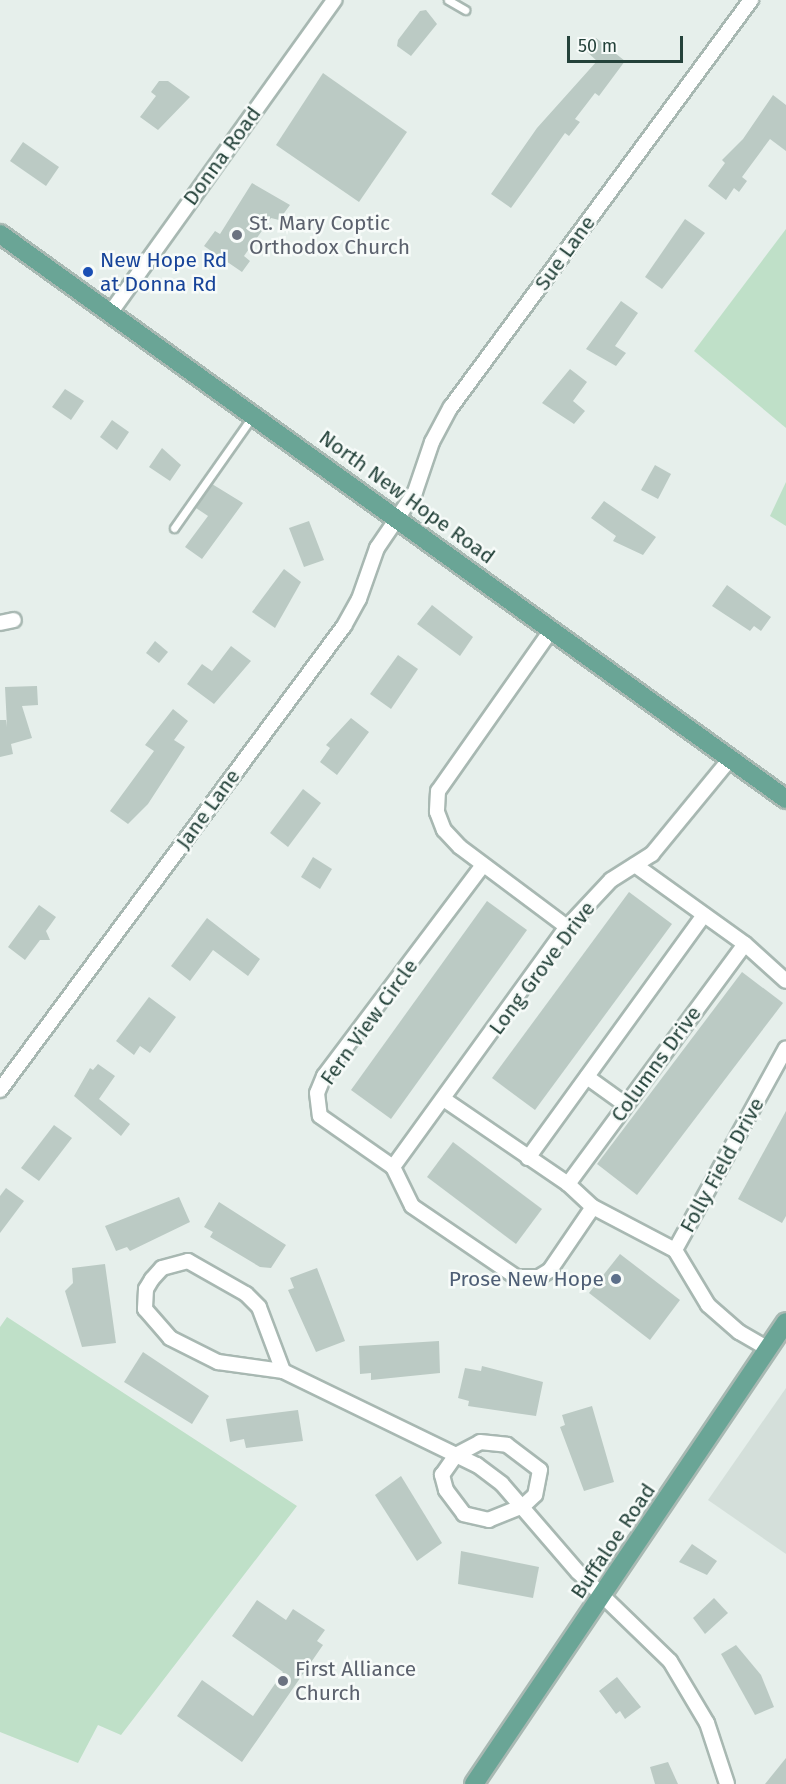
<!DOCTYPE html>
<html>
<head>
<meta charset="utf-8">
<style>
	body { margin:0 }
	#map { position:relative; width:786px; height:1784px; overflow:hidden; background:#e6efeb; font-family:"Fira Sans",sans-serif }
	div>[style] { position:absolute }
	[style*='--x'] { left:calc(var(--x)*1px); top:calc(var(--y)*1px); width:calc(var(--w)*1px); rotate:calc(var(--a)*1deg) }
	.built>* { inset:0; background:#d4dfda }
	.green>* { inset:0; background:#bfe0c8 }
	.building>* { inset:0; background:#bbcac4 }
	.roads { filter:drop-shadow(2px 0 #a8b8b2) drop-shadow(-2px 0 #a8b8b2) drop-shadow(0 2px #a8b8b2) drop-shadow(0 -2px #a8b8b2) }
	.lane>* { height:7px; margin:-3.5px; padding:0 3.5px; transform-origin:3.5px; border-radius:3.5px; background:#fff }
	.street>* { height:14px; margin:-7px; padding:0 7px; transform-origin:7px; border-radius:7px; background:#fff }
	.primary>* { height:18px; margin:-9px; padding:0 9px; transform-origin:9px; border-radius:9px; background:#6aa596 }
	.dots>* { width:16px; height:16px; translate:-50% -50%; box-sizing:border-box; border:3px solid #f7fbf9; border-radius:50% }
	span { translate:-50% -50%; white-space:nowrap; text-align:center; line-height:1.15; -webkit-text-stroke:5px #f7fbf9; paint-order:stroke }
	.street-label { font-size:21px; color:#24423a }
	.worship-label { font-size:21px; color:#5b616d }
	.left { translate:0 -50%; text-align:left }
	.transit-label { font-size:21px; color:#164399 }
	.service-label { font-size:21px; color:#4e5e75 }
	.right { translate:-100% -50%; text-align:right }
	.scale { position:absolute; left:567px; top:36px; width:116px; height:27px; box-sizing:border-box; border:3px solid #24423a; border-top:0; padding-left:8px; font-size:18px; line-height:21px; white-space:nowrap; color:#24423a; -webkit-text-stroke:4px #f7fbf9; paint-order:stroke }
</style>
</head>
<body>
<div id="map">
	<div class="built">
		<i style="clip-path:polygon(786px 1388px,786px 1554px,708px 1500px)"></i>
	</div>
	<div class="green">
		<i style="clip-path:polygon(786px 229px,786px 428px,694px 351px)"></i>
		<i style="clip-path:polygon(786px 482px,786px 526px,770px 516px)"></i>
		<i style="clip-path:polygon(7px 1317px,297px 1506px,121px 1735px,98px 1725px,78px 1763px,0 1732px,0 1327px)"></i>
	</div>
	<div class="building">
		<i style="clip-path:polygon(426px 10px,437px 24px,411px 56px,397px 46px,398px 40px,420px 11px)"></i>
		<i style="clip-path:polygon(596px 38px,625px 61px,599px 96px,595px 93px,575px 119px,580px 122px,569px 136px,565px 133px,511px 208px,491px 194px,537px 128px,597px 61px,586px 51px)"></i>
		<i style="clip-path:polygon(323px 73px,407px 132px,359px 202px,276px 145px)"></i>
		<i style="clip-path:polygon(159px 81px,168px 81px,190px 97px,158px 130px,140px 117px,156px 96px,151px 92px)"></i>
		<i style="clip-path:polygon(773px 95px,786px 105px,786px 151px,770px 139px,742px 177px,747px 181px,739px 192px,734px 188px,726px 200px,708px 186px,725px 163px,722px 160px,743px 139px)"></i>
		<i style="clip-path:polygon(23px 142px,59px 167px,46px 186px,10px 161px)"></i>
		<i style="clip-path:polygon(252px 183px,290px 205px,279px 220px,271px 218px,244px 256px,250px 261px,242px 272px,204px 246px,215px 231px,220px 234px)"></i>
		<i style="clip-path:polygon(685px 219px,705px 233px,662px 289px,645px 277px)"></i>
		<i style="clip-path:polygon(621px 301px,638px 313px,615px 346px,626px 353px,616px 366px,586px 349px)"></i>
		<i style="clip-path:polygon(570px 369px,587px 382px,573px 401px,585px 411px,574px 424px,542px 403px)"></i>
		<i style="clip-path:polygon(65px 389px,84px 401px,71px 420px,52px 407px)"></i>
		<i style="clip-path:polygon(112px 420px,129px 432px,117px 450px,100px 437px)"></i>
		<i style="clip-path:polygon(162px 448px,181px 465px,170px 481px,149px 467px)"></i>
		<i style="clip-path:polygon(655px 465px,671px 474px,658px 499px,641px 490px)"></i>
		<i style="clip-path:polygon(212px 484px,243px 503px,202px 559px,185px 547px,208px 516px,196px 508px)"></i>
		<i style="clip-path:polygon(604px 501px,656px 537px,643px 555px,613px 541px,616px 536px,591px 518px)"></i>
		<i style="clip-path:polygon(309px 521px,324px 560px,304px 567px,289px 528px)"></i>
		<i style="clip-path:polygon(284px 569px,301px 582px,275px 628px,252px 612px)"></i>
		<i style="clip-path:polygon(727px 585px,771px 617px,761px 631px,754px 626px,750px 631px,712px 606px)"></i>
		<i style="clip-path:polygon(432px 605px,473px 637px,460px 656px,417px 624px)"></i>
		<i style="clip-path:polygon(155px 641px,168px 652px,159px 663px,146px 653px)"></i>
		<i style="clip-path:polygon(231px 646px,251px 661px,214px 704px,187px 684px,202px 664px,212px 671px)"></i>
		<i style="clip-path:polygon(398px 655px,418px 669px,391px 709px,370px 694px)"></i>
		<i style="clip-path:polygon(37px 686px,38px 705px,22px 706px,32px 738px,11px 744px,13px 754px,0 757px,0 720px,6px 720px,7px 727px,5px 687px)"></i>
		<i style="clip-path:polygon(173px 709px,188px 721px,174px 740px,185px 747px,148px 804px,128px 824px,110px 811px,154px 751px,145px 745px)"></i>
		<i style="clip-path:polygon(351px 718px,369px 732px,337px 775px,320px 762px,330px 748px,326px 745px)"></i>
		<i style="clip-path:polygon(303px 789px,321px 803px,288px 847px,270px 833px)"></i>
		<i style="clip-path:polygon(313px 857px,332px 869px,320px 889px,301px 877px)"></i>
		<i style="clip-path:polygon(629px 892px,672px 924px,535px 1110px,492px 1078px)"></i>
		<i style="clip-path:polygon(487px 901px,527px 930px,391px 1119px,351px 1090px)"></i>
		<i style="clip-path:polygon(39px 905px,56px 917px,46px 931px,50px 940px,40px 940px,25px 960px,8px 947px)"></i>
		<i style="clip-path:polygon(207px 918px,260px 959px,248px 976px,213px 950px,190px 981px,171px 966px)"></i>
		<i style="clip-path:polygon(742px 972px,783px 1003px,637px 1195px,597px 1164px)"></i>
		<i style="clip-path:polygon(149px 997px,176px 1017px,150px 1053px,140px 1046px,134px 1055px,116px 1041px)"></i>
		<i style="clip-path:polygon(98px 1064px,115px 1076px,99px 1099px,130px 1124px,121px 1136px,74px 1096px,90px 1068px,93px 1070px)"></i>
		<i style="clip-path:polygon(786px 1111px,786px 1216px,782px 1223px,738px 1199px)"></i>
		<i style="clip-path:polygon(54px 1125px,72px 1138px,39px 1181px,21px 1168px)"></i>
		<i style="clip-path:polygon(453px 1142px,542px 1209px,516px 1244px,427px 1177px)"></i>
		<i style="clip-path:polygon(6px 1188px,24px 1201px,0 1233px,0 1196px)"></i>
		<i style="clip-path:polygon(179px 1197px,190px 1222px,130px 1251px,127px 1247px,116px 1251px,105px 1226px)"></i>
		<i style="clip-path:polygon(219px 1202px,286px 1245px,271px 1268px,260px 1267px,210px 1237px,213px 1232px,204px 1227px)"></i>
		<i style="clip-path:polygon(620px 1254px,680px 1300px,650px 1340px,589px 1293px)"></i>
		<i style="clip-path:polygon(105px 1264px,116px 1343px,82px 1347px,65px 1291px,73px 1283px,72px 1268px)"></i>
		<i style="clip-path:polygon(317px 1268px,345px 1341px,316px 1352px,288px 1290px,294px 1288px,290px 1278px)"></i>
		<i style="clip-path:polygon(439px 1341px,440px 1373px,371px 1380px,371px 1373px,360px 1374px,359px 1346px)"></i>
		<i style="clip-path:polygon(143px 1352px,209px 1396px,192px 1424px,124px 1382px)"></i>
		<i style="clip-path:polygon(482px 1366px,543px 1382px,536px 1416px,468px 1406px,469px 1401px,458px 1398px,465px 1368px,481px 1371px)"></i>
		<i style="clip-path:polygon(592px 1406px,614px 1482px,584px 1491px,560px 1427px,565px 1425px,562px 1415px)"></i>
		<i style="clip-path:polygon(298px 1410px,303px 1441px,246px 1448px,244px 1439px,230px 1442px,226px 1419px)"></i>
		<i style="clip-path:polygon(401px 1476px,442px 1543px,417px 1561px,375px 1495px)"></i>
		<i style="clip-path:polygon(692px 1544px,717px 1561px,707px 1575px,679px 1562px)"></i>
		<i style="clip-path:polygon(461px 1551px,539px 1567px,533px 1598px,458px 1584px)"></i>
		<i style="clip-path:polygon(714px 1598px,728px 1613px,705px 1634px,693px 1618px)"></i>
		<i style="clip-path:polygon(257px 1600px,286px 1620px,293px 1609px,325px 1630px,317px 1641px,323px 1645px,242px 1762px,177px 1716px,202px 1680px,253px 1716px,283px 1672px,232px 1636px)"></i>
		<i style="clip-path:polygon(736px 1645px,761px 1675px,774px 1707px,755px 1715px,721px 1654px)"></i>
		<i style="clip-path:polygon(617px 1677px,641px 1707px,625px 1719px,620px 1711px,616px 1714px,599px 1691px)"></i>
		<i style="clip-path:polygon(786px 1758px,786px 1784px,765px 1784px)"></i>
		<i style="clip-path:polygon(668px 1762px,678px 1784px,655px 1784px,650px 1767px)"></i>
	</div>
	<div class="roads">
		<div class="lane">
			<i style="--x:448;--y:0;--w:20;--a:30"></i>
			<i style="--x:174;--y:528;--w:136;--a:-54.9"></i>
		</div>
		<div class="street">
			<i style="--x:111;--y:312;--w:384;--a:-54.4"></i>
			<i style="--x:0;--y:623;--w:14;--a:-12"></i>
			<i style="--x:552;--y:629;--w:198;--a:125.1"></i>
			<i style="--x:438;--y:791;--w:21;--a:93"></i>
			<i style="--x:437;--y:812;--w:19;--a:69"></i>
			<i style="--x:444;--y:830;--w:23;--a:47"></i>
			<i style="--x:460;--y:847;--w:134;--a:36.8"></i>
			<i style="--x:483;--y:865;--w:264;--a:127"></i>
			<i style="--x:324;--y:1076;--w:18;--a:112"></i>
			<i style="--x:317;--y:1093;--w:23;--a:83"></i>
			<i style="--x:320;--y:1116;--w:89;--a:34.9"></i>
			<i style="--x:393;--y:1167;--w:43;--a:64"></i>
			<i style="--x:412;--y:1206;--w:126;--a:34.3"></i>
			<i style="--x:516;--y:1277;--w:23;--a:0"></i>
			<i style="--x:539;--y:1277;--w:13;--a:-32"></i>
			<i style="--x:550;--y:1270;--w:76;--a:-55.7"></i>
			<i style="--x:635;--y:865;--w:135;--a:35.7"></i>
			<i style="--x:745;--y:944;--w:55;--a:42.1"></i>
			<i style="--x:587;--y:1077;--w:48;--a:35.7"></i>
			<i style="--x:0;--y:1090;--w:578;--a:-53.45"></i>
			<i style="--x:344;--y:626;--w:31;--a:-61"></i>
			<i style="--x:359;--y:599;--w:54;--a:-70.6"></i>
			<i style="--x:377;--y:548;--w:68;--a:-55.8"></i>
			<i style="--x:415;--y:492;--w:53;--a:-71.2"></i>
			<i style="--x:432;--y:442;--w:40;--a:-62"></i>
			<i style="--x:451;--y:407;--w:506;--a:-53.61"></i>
			<i style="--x:445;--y:1100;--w:149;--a:34.3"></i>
			<i style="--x:568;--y:1184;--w:34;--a:43"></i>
			<i style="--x:593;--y:1207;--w:93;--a:27.7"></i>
			<i style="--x:675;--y:1250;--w:64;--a:59"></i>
			<i style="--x:708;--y:1305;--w:41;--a:41.1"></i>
			<i style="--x:739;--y:1332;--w:34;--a:30"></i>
			<i style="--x:528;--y:1158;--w:300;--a:-54.1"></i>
			<i style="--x:393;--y:1167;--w:296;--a:-54.1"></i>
			<i style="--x:567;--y:927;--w:64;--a:-46.9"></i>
			<i style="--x:611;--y:880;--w:49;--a:-32.4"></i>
			<i style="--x:652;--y:854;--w:123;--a:-50.6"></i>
			<i style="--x:568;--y:1184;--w:298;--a:-53.6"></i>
			<i style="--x:675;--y:1250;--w:230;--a:-61.2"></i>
			<i style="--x:283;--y:1371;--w:68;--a:-110.6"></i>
			<i style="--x:259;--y:1307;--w:18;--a:-135"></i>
			<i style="--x:246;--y:1294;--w:67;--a:-150.4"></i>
			<i style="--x:188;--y:1261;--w:27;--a:165"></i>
			<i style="--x:162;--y:1268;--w:15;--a:132"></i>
			<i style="--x:152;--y:1279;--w:12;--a:121"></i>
			<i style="--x:146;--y:1289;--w:20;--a:93"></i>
			<i style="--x:145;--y:1309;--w:38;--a:49"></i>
			<i style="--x:170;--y:1338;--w:54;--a:26.6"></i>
			<i style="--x:218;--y:1362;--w:66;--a:7.9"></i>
			<i style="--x:283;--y:1371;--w:216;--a:25.9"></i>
			<i style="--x:477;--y:1465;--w:31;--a:37"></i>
			<i style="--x:502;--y:1484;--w:116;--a:49.2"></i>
			<i style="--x:578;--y:1572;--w:128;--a:44.1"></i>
			<i style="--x:670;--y:1661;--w:72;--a:59.2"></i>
			<i style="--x:707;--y:1723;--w:64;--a:71.8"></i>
			<i style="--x:480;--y:1442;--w:27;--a:6"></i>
			<i style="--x:507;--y:1445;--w:41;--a:37.1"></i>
			<i style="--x:540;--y:1470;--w:25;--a:101"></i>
			<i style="--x:535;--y:1495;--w:16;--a:137"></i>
			<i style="--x:523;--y:1506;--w:37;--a:158"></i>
			<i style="--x:489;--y:1520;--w:26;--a:-167"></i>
			<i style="--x:464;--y:1514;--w:30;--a:-127"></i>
			<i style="--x:446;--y:1490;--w:16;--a:-105"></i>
			<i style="--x:442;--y:1475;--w:24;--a:-55"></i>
			<i style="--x:456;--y:1455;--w:27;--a:-28"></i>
		</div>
		<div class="primary">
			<i style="--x:0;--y:234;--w:968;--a:35.71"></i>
			<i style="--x:474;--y:1784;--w:557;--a:-55.97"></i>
		</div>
	</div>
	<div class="dots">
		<i style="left:237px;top:235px;background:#6b7280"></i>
		<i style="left:88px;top:272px;background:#1a4fb4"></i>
		<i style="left:616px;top:1279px;background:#5c6f8a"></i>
		<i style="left:283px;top:1681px;background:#6b7280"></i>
	</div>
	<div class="street-label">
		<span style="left:222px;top:156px;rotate:-54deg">Donna Road</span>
		<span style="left:565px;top:253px;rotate:-54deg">Sue Lane</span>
		<span style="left:407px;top:497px;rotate:36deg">North New Hope Road</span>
		<span style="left:208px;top:809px;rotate:-54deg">Jane Lane</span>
		<span style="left:542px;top:968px;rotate:-53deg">Long Grove Drive</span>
		<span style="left:369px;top:1022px;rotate:-54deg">Fern View Circle</span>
		<span style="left:656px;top:1064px;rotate:-54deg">Columns Drive</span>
		<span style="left:722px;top:1165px;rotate:-61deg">Folly Field Drive</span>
		<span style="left:613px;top:1541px;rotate:-56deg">Buffaloe Road</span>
	</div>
	<div class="worship-label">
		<span class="left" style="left:249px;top:235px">St. Mary Coptic<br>Orthodox Church</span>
		<span class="left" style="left:295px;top:1681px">First Alliance<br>Church</span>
	</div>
	<div class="transit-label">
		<span class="left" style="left:100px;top:272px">New Hope Rd<br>at Donna Rd</span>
	</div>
	<div class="service-label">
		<span class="right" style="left:604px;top:1279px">Prose New Hope</span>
	</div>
	<div class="scale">50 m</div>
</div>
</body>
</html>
